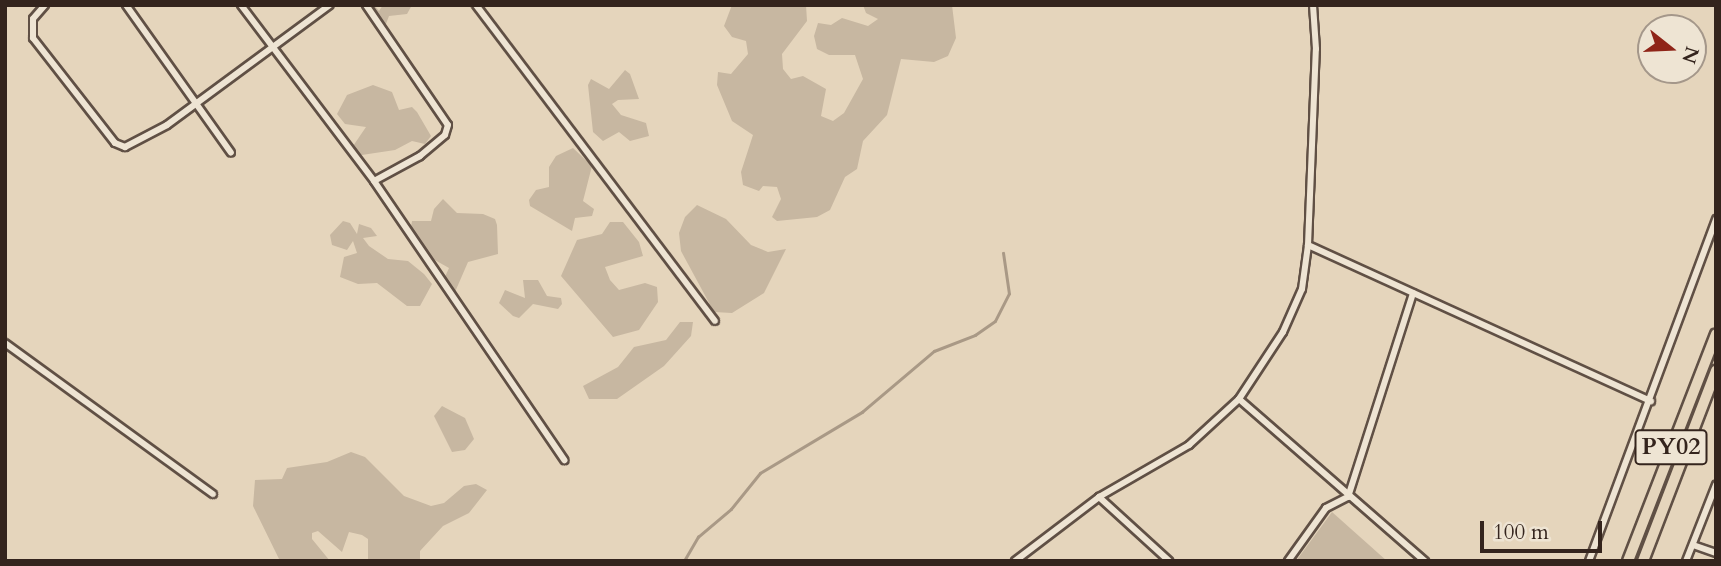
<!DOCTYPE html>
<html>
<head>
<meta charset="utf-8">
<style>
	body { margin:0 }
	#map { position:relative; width:1721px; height:566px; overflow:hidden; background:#e5d5bc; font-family:Cardo,serif }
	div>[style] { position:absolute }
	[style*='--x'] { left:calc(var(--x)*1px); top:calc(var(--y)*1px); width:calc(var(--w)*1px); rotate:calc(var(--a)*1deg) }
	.green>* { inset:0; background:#c7b7a1 }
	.stream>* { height:2.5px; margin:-1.25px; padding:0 1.25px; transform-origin:1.25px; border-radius:1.25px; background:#a99986 }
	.roads { filter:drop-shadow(2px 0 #605045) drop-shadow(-2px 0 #605045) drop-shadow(0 2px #605045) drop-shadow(0 -2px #605045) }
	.minor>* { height:6px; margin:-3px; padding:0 3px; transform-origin:3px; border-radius:3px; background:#eee4d3 }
	.trunk>* { height:10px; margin:-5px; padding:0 5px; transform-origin:5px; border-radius:5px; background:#e5d5bc }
	span { translate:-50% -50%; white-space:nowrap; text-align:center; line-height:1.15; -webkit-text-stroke:5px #eee4d3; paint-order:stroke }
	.shield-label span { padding:2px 5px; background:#eee4d3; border:2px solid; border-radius:5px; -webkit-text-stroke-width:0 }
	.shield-label { font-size:24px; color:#34241d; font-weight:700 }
	.frame { position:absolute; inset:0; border:7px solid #34241d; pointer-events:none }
	.north { position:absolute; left:1637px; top:14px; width:70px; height:70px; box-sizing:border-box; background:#eee4d3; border:2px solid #a4978a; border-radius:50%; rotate:108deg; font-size:19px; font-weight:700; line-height:28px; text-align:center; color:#34241d }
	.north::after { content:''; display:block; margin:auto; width:24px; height:32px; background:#8f2418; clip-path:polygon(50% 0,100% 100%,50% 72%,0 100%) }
	.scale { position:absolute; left:1480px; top:521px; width:122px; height:32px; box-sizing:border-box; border:4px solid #34241d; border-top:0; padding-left:9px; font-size:21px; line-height:24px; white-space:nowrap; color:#34241d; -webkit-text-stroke:5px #eee4d3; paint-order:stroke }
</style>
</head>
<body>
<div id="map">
	<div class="green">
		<i style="clip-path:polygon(360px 5px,374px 5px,379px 11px,383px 5px,412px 5px,407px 14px,389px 16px,384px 29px,373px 23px)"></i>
		<i style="clip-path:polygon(732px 5px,806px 5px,807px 21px,782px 54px,783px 69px,791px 79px,803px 76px,826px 89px,821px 116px,833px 121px,844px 113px,863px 79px,855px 55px,829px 55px,817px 49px,814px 36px,818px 23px,831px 25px,842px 18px,868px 26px,878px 19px,866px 13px,863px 5px,952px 5px,956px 38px,948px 56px,934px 62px,901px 59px,887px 115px,863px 141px,857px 169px,845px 177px,830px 210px,817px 217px,777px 221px,772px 217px,781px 199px,777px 187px,763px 186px,759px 191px,743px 185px,741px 172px,753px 135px,732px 121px,717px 85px,718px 72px,731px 74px,748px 54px,746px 41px,732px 37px,724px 26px)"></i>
		<i style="clip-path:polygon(625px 70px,630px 74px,639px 99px,618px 100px,612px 104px,621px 115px,646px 123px,649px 136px,630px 141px,619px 132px,603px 141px,593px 132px,588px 85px,591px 79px,609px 89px)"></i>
		<i style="clip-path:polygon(373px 85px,392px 92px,399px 110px,412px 107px,417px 112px,431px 136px,425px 144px,412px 141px,395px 150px,355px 156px,351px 149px,366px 127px,345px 124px,337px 114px,347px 95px)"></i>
		<i style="clip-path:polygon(573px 148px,592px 166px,583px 201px,594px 209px,592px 216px,575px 218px,572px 231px,530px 206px,529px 200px,536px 190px,549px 187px,549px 167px,556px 156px)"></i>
		<i style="clip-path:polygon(443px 199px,457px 213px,483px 214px,495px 219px,497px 225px,498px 254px,468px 262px,455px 292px,448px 290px,444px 279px,449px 268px,433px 259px,410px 233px,412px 221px,431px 221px,434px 209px)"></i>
		<i style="clip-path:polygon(697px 205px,726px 219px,751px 245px,768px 252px,786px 249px,764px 293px,732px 313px,714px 312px,681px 251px,679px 233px,685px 217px)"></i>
		<i style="clip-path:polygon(343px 221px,350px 223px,357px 234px,359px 224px,371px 228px,377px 236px,363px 238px,369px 246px,388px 259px,408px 261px,424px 274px,432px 284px,420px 306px,407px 306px,377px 283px,358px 284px,340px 277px,344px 257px,357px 253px,353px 241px,347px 250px,332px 245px,330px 235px)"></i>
		<i style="clip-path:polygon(610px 222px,623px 222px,639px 242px,643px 256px,605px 267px,610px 280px,619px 290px,645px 283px,657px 287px,658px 302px,639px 330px,613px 337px,561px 276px,577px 240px,602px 234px)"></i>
		<i style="clip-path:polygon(523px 280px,538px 280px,547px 296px,561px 298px,562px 304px,558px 309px,533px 304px,519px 318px,513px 316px,499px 303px,505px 290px,525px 298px)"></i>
		<i style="clip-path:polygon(680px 322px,693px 322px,691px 336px,664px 366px,617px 399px,589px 399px,583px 386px,618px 367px,634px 347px,666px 340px)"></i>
		<i style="clip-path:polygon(442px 406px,465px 418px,474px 439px,465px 450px,452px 452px,434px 416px)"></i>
		<i style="clip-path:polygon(351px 452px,365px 457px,404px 496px,431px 506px,444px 503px,464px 486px,476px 484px,487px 490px,469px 513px,443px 526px,420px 551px,420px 559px,368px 561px,368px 539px,362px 535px,349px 532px,342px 552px,318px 531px,312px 533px,312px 539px,330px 561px,280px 561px,253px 506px,255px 480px,282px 479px,287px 468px,327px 462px)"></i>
		<i style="clip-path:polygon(1332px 512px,1387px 561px,1296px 561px)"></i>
	</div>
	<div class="stream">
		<i style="--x:684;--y:561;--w:28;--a:-60"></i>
		<i style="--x:698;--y:537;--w:43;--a:-40.3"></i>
		<i style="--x:731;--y:509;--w:46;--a:-51.1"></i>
		<i style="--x:760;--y:473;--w:119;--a:-30.9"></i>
		<i style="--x:862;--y:412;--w:94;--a:-40.3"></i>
		<i style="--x:934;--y:351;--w:44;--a:-21.3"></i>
		<i style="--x:975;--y:335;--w:24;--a:-35"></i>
		<i style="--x:995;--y:321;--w:30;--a:-63"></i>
		<i style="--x:1009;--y:294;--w:41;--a:-98.3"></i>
	</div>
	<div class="roads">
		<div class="minor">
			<i style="--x:45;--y:5;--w:18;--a:131"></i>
			<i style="--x:33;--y:19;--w:19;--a:90"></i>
			<i style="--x:33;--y:38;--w:133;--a:52"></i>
			<i style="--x:115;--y:143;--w:11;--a:22"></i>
			<i style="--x:125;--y:147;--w:47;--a:-27.6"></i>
			<i style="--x:167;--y:125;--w:202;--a:-36.4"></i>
			<i style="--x:126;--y:5;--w:181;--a:54.6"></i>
			<i style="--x:241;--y:5;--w:221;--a:52.9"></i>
			<i style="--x:374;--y:181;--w:338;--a:55.7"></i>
			<i style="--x:366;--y:5;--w:145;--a:55.7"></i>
			<i style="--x:448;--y:125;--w:10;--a:107"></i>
			<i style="--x:445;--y:135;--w:33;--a:140"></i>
			<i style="--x:420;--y:156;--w:52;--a:151.5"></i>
			<i style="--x:476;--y:5;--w:396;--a:52.9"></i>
			<i style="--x:1308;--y:245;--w:377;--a:24.5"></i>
			<i style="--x:5;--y:343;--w:257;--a:36"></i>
			<i style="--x:1239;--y:399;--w:247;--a:41.1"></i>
			<i style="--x:1099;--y:497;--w:95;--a:42.4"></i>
			<i style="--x:1693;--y:545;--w:24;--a:19"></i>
			<i style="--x:1015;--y:561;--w:106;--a:-37.3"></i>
			<i style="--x:1099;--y:497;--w:104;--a:-30"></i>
			<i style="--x:1189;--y:445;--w:68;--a:-42.6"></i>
			<i style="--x:1239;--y:399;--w:80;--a:-56.7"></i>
			<i style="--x:1283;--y:332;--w:47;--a:-66.2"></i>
			<i style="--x:1302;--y:289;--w:44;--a:-82.2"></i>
			<i style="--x:1308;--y:245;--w:196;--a:-87.7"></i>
			<i style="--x:1316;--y:49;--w:44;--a:-93.9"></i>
			<i style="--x:1288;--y:561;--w:65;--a:-54.4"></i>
			<i style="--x:1326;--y:508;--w:25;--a:-27"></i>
			<i style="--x:1348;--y:497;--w:214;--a:-72.3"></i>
			<i style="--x:1589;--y:561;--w:365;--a:-69.6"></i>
			<i style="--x:1686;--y:561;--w:82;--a:-68.5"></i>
		</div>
		<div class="trunk">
			<i style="--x:1628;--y:561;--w:243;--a:-68.8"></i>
			<i style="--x:1643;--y:561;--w:204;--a:-69"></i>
		</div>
	</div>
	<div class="shield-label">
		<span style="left:1671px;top:447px">PY02</span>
	</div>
	<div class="frame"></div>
	<div class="north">N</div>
	<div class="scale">100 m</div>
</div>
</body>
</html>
